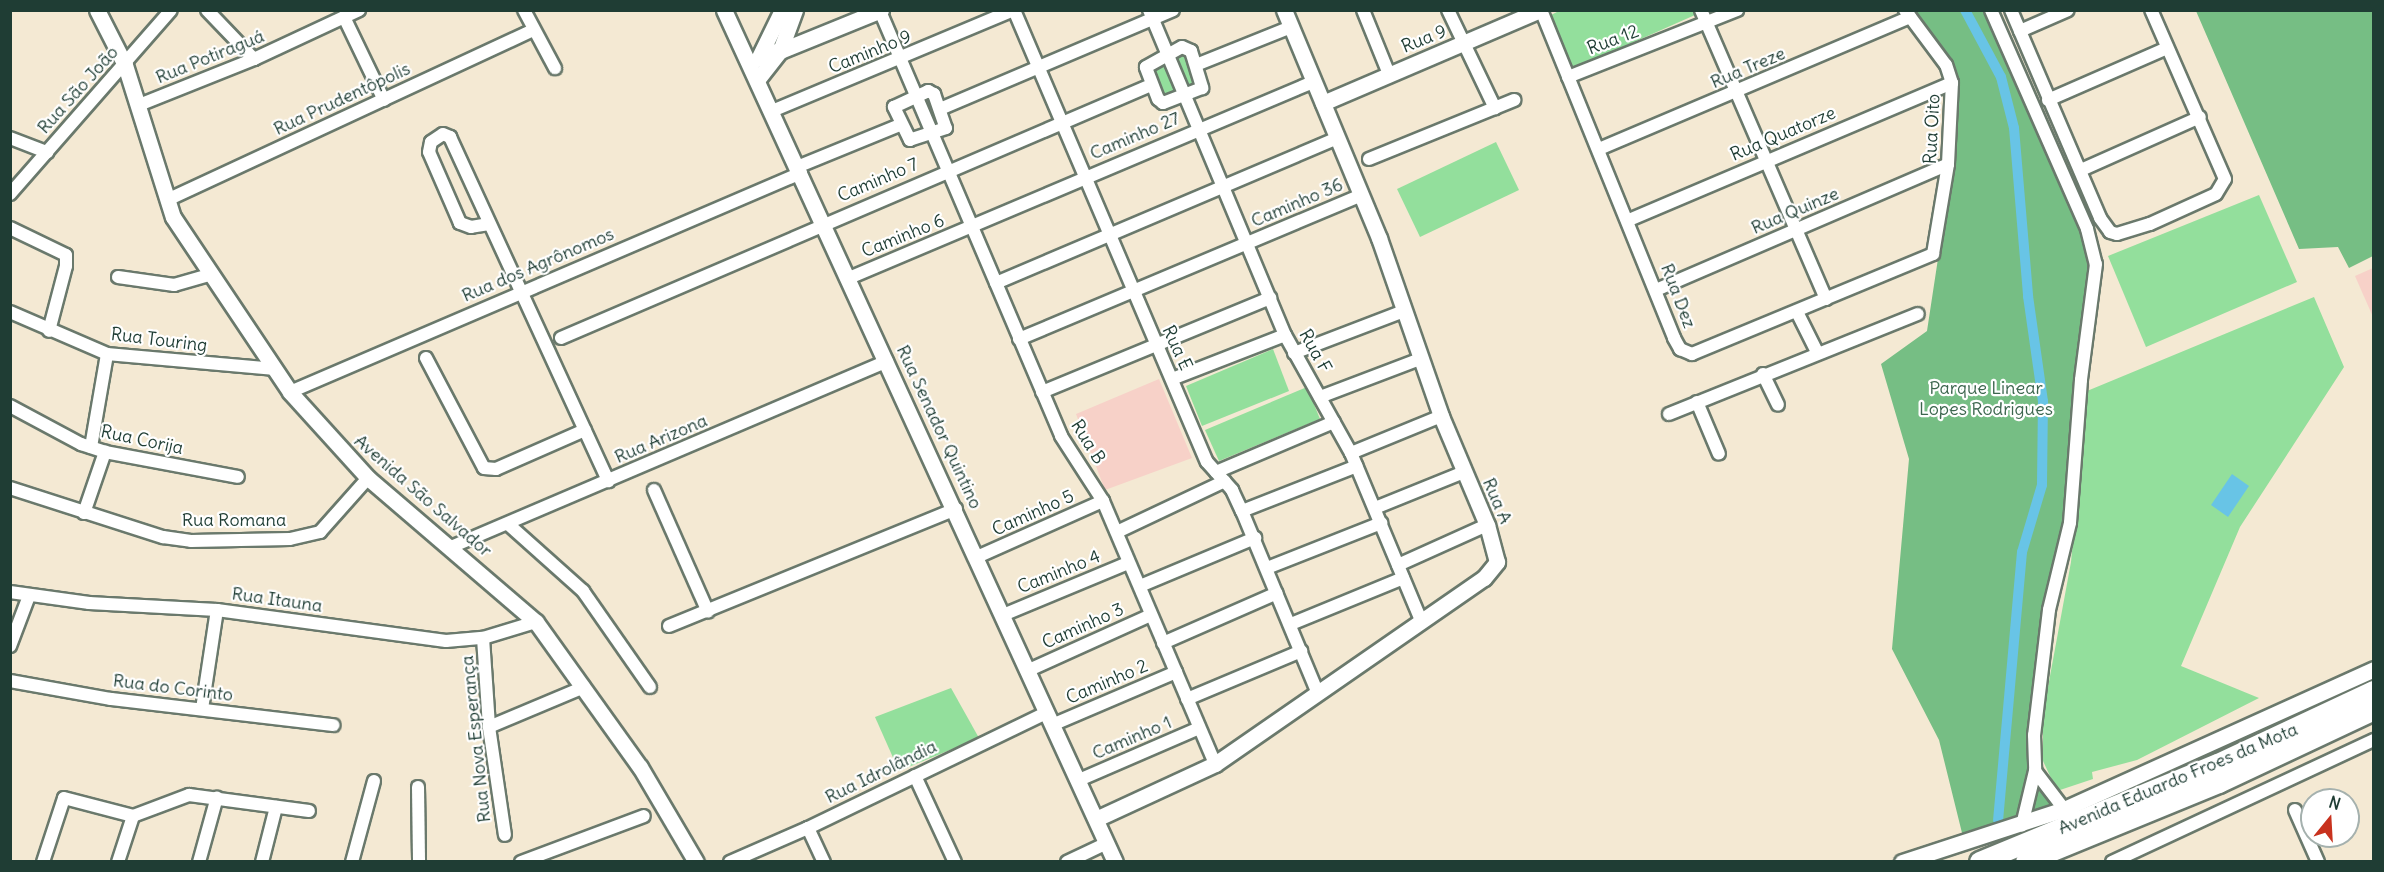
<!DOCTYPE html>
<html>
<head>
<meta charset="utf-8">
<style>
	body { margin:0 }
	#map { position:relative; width:2384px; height:872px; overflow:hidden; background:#f4e9d3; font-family:Delius,sans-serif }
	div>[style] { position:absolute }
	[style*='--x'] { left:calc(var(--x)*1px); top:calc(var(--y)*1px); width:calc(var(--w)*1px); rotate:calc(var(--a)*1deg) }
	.built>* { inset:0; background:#f7d1c8 }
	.green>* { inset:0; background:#93df9c }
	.forest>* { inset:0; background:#76be84 }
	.water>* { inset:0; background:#68c4e6 }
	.canal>* { height:10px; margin:-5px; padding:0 5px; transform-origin:5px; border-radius:5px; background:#68c4e6 }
	.roads { filter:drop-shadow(2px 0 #6a796c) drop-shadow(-2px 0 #6a796c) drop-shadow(0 2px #6a796c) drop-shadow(0 -2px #6a796c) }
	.minor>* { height:12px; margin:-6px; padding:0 6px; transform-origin:6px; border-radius:6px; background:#fff }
	.tertiary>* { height:15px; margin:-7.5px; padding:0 7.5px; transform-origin:7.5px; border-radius:7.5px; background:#fff }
	.trunk>* { height:20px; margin:-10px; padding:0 10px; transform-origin:10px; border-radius:10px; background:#fff }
	span { translate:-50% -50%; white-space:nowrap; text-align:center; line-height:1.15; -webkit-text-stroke:4.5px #fff; paint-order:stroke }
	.street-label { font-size:18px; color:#1f3d34 }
	.park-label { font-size:18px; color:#3c664e }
	.frame { position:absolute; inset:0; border:12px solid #1f3d34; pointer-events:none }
	.north { position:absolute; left:2300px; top:788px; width:60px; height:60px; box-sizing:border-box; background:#fff; border:2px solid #a5b1ae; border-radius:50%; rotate:18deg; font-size:16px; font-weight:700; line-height:24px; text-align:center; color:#1f3d34 }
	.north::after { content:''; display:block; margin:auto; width:21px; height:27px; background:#c8321e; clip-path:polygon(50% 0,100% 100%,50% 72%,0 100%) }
</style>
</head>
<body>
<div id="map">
	<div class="built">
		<i style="clip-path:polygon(2373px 268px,2373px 317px,2355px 276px)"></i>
		<i style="clip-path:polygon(1159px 379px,1192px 458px,1105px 490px,1076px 414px)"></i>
	</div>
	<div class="green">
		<i style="clip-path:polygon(1561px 10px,1693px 10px,1695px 15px,1571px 70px,1547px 17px)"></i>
		<i style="clip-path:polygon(1183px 54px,1198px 87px,1163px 101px,1150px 68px)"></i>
		<i style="clip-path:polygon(1496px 142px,1519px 190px,1420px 237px,1397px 189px)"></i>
		<i style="clip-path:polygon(2259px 195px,2297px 282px,2146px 347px,2108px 256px)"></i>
		<i style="clip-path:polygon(2314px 297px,2344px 367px,2240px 527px,2181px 666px,2259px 698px,2137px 760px,2092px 772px,2093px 779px,2057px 791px,2043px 761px,2043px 714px,2071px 562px,2087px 391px)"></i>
		<i style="clip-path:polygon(1273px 349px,1289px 391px,1202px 426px,1186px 386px)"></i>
		<i style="clip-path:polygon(1307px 387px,1320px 419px,1219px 461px,1205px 430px)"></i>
		<i style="clip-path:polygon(951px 688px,979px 738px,899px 771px,875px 717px)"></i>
	</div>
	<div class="forest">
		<i style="clip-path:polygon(1903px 11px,1992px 11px,2087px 230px,2095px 265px,2069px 527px,2038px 649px,2034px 771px,2063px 809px,1964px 841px,1939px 740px,1892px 649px,1909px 459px,1881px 364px,1927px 331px,1939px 252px,1953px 84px)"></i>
		<i style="clip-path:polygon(2196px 11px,2373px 11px,2373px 256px,2349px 268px,2338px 247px,2299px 249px)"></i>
	</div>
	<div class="water">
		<i style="clip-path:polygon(2232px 474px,2249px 486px,2228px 517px,2211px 505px)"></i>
	</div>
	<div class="canal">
		<i style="--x:1965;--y:10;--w:76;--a:61.8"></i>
		<i style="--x:2001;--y:77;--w:53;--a:75.7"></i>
		<i style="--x:2014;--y:128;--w:169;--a:85.2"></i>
		<i style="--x:2028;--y:296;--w:106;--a:81.9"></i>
		<i style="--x:2043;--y:401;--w:84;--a:90.7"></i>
		<i style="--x:2042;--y:485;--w:70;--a:106.6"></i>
		<i style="--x:2022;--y:552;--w:269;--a:95.1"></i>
	</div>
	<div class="roads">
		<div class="minor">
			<i style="--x:207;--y:10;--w:68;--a:46.2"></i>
			<i style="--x:524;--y:10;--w:66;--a:61.9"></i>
			<i style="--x:1014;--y:10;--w:491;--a:66.9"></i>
			<i style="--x:1207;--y:462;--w:38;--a:48"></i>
			<i style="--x:1232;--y:490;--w:23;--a:65"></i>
			<i style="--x:1242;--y:511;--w:198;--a:67.4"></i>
			<i style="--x:1149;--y:10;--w:352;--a:67.3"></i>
			<i style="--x:1285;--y:335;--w:135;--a:60.8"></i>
			<i style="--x:1351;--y:453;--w:181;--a:67.3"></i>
			<i style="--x:1363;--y:10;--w:69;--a:67.9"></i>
			<i style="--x:1448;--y:10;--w:109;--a:64.4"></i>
			<i style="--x:1541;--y:10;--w:354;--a:67.9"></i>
			<i style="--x:1674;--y:338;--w:13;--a:61"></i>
			<i style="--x:1680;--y:349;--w:13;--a:23"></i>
			<i style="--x:1692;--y:354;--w:261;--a:-22.5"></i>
			<i style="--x:1933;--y:254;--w:91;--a:-80.5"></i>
			<i style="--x:1948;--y:164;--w:81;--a:-87.2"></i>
			<i style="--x:1952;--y:83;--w:19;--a:-108"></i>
			<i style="--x:1946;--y:65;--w:69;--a:-126.7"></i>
			<i style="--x:1701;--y:10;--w:315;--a:66.6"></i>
			<i style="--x:1991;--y:10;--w:239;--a:66.3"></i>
			<i style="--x:2087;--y:229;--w:36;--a:76"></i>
			<i style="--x:2096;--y:264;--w:117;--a:97.4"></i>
			<i style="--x:2081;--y:380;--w:143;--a:94.4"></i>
			<i style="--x:2070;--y:523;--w:89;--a:103.6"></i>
			<i style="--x:2049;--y:610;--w:126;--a:96.8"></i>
			<i style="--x:2034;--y:735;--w:36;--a:88"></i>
			<i style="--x:2035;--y:771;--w:56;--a:103.5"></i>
			<i style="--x:2011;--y:10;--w:226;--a:66.8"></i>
			<i style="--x:2100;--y:218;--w:17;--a:54"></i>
			<i style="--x:2110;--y:232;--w:7;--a:16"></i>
			<i style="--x:2117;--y:234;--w:34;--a:-17"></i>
			<i style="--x:2150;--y:224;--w:72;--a:-24.4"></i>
			<i style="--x:2216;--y:194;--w:17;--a:-59"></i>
			<i style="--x:2225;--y:179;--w:184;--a:-113.6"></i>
			<i style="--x:880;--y:11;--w:462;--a:66.9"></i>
			<i style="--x:1061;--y:436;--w:77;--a:57.1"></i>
			<i style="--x:1103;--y:501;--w:286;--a:66.9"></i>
			<i style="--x:344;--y:17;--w:92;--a:64.3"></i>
			<i style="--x:2020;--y:31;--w:52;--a:-23.6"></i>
			<i style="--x:1182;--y:47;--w:10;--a:24"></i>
			<i style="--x:1191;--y:51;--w:39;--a:73"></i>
			<i style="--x:1202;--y:88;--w:42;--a:159"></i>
			<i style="--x:1163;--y:103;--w:6;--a:-141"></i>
			<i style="--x:1158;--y:99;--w:34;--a:-111"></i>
			<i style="--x:1146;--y:67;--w:41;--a:-29.1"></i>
			<i style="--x:1196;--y:65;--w:102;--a:-21.8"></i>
			<i style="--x:1568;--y:77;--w:182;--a:-21.6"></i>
			<i style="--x:928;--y:91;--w:7;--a:27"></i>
			<i style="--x:934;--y:94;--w:36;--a:71"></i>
			<i style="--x:946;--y:128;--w:38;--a:162"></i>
			<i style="--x:910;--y:140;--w:37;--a:-116"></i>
			<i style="--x:894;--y:107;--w:38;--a:-25"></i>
			<i style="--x:2048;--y:100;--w:130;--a:-23.6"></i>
			<i style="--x:139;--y:105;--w:124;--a:-21.8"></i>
			<i style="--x:254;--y:59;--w:116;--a:-25"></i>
			<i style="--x:940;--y:109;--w:253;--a:-23"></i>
			<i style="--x:772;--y:111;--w:262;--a:-22.7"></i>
			<i style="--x:10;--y:138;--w:40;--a:21"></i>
			<i style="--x:1599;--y:149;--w:338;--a:-23"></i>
			<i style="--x:1369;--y:159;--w:157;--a:-22.1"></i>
			<i style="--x:797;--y:167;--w:111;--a:-22.2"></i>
			<i style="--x:2081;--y:170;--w:130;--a:-24"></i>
			<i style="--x:10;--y:194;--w:244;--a:-48.8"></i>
			<i style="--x:167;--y:200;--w:404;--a:-24.9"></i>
			<i style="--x:1629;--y:220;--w:351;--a:-23"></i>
			<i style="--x:489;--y:224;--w:18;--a:171"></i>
			<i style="--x:471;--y:227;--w:12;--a:-160"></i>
			<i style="--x:460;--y:223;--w:77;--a:-113.6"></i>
			<i style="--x:429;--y:152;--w:10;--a:-79"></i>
			<i style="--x:431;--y:142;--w:14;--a:-34"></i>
			<i style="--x:443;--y:134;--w:8;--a:23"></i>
			<i style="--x:450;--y:137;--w:379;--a:65.3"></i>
			<i style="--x:10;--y:228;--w:62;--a:25.7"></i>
			<i style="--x:66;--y:255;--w:11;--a:90"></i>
			<i style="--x:66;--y:266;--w:67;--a:104.7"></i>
			<i style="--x:118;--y:277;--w:57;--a:8.1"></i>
			<i style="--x:174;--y:285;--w:40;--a:-16"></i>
			<i style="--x:849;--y:278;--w:504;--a:-22.9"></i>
			<i style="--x:996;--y:283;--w:371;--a:-23"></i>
			<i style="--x:1656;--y:290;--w:318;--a:-23.3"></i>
			<i style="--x:10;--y:312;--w:106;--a:23.4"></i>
			<i style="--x:107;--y:354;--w:169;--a:5.1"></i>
			<i style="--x:1797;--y:312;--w:45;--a:63.4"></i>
			<i style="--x:561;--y:338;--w:642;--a:-23.21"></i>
			<i style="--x:1019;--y:339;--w:372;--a:-22.8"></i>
			<i style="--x:1294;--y:353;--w:118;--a:-20.9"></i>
			<i style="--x:426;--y:358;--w:124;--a:62.2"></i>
			<i style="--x:484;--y:468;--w:12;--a:5"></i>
			<i style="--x:496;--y:469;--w:97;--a:-23.7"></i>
			<i style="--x:1763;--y:374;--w:34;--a:64"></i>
			<i style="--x:1172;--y:379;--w:121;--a:-21.3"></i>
			<i style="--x:290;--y:392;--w:556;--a:-23.2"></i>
			<i style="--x:1042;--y:392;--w:247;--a:-22.4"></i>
			<i style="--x:1320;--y:397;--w:107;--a:-20.8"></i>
			<i style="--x:1697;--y:402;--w:56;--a:67.1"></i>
			<i style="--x:10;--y:406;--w:81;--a:28.2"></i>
			<i style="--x:81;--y:444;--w:25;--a:18"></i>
			<i style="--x:105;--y:452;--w:135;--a:10.6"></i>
			<i style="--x:1669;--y:414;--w:268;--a:-21.9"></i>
			<i style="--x:91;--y:447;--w:94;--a:-80.2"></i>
			<i style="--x:1351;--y:453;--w:97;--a:-22.3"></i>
			<i style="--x:1216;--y:472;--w:128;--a:-23"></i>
			<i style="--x:10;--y:488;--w:161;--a:17.8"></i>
			<i style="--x:163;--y:537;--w:28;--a:8"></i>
			<i style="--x:191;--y:541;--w:99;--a:-1.2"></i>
			<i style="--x:290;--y:539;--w:31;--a:-13"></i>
			<i style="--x:320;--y:532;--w:72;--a:-48.4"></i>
			<i style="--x:654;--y:490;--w:133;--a:66.1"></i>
			<i style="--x:1375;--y:508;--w:96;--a:-22"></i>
			<i style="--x:1242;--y:511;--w:123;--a:-21.4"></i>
			<i style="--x:84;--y:513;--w:65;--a:-71"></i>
			<i style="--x:508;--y:524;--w:101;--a:41.8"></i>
			<i style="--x:583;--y:591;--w:117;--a:55.1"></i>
			<i style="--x:1117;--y:532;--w:119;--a:-25.3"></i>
			<i style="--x:449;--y:548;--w:476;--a:-23.1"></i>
			<i style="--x:977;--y:557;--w:138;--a:-24"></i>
			<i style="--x:1398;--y:565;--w:98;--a:-24.2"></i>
			<i style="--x:1267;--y:568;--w:123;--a:-21.5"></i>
			<i style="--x:1140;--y:586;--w:125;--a:-22.7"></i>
			<i style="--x:10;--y:592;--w:80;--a:7.9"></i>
			<i style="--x:89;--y:603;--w:128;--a:3.1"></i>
			<i style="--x:217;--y:610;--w:231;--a:7.7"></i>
			<i style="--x:446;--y:641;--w:37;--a:-5"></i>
			<i style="--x:483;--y:638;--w:55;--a:-16.8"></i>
			<i style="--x:1003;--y:615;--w:135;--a:-22.6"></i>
			<i style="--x:1291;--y:624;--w:121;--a:-22.3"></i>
			<i style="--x:669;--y:626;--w:310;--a:-22.2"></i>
			<i style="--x:483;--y:638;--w:89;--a:86.1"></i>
			<i style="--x:489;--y:727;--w:109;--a:81.6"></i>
			<i style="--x:1163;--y:643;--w:124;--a:-23.7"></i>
			<i style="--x:10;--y:646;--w:53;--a:-69.2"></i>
			<i style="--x:1029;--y:670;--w:134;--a:-24.3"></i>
			<i style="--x:10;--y:681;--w:103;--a:10.1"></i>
			<i style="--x:111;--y:699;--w:224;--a:6.7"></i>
			<i style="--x:1187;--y:699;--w:124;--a:-22.8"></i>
			<i style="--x:202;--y:709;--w:100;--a:-81.4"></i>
			<i style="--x:1052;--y:725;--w:135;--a:-23.1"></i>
			<i style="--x:489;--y:727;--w:103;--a:-22.8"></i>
			<i style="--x:2035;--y:771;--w:48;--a:52.7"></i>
			<i style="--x:915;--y:776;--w:95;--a:65.1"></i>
			<i style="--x:1079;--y:780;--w:131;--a:-23.4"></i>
			<i style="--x:418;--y:787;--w:75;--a:89.2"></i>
			<i style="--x:2295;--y:810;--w:57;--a:66.1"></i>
			<i style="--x:808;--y:828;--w:38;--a:65"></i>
			<i style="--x:43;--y:862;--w:67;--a:-71.8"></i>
			<i style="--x:64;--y:798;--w:71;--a:14.6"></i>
			<i style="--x:133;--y:816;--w:60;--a:-20.6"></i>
			<i style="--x:189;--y:795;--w:121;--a:7.6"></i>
			<i style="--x:118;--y:862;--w:48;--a:-71.9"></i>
			<i style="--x:199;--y:862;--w:67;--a:-74.5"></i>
			<i style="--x:262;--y:862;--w:57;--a:-75.7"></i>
			<i style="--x:352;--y:862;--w:84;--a:-74.8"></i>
			<i style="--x:521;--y:862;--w:131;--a:-20.5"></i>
			<i style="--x:730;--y:862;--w:85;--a:-23.6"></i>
			<i style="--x:808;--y:828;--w:264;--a:-25.8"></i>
			<i style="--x:1067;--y:862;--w:44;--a:-25.4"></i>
			<i style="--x:2112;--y:862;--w:289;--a:-25"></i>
		</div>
		<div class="tertiary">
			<i style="--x:97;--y:10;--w:62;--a:63"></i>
			<i style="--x:125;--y:65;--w:159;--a:72.5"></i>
			<i style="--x:173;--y:217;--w:211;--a:56.2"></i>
			<i style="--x:290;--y:392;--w:116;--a:47.8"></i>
			<i style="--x:368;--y:478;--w:221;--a:40.6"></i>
			<i style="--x:536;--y:622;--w:178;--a:54.4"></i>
			<i style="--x:640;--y:767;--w:110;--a:59.5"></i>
			<i style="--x:724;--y:10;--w:937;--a:65.35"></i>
			<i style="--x:763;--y:52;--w:17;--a:-3"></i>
			<i style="--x:780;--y:51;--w:109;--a:-22.1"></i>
			<i style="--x:758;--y:59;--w:55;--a:-63.9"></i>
			<i style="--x:758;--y:79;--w:36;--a:-52"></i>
			<i style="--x:780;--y:51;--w:44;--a:-69.9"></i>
			<i style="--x:1323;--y:103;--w:236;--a:-23.2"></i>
			<i style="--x:1096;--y:819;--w:131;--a:-24.8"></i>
			<i style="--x:1215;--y:764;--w:327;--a:-34.7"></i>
			<i style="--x:1484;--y:578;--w:21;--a:-51"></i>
			<i style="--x:1497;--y:562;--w:38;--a:-105"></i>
			<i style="--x:1487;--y:525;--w:118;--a:-112.9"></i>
			<i style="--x:1441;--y:416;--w:188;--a:-109.2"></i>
			<i style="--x:1379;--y:238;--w:247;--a:-112.6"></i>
			<i style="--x:1902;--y:862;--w:170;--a:-18.1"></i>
			<i style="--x:2064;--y:809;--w:340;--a:-24.3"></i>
		</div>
		<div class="trunk">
			<i style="--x:1980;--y:862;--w:257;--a:-22.4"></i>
			<i style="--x:2218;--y:764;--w:172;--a:-25.1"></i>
			<i style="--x:2026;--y:862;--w:209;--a:-22.3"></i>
			<i style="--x:2219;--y:783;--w:171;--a:-25.2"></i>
		</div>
	</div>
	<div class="street-label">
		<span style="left:1424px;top:39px;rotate:-22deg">Rua 9</span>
		<span style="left:1613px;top:40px;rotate:-21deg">Rua 12</span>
		<span style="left:870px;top:52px;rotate:-22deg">Caminho 9</span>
		<span style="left:210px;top:57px;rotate:-22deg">Rua Potiraguá</span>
		<span style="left:1748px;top:68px;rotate:-23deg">Rua Treze</span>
		<span style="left:78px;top:90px;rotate:-48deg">Rua São João</span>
		<span style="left:342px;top:99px;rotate:-25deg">Rua Prudentôpolis</span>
		<span style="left:1932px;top:129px;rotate:-87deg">Rua Oito</span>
		<span style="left:1783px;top:134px;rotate:-23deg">Rua Quatorze</span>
		<span style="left:1135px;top:136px;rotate:-23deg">Caminho 27</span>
		<span style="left:878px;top:180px;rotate:-23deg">Caminho 7</span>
		<span style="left:1297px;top:203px;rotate:-23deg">Caminho 36</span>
		<span style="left:1795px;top:211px;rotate:-23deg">Rua Quinze</span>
		<span style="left:903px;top:236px;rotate:-22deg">Caminho 6</span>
		<span style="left:538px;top:265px;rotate:-23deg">Rua dos Agrônomos</span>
		<span style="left:1678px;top:296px;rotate:69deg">Rua Dez</span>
		<span style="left:159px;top:340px;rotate:7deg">Rua Touring</span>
		<span style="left:1177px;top:348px;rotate:65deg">Rua E</span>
		<span style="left:1315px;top:351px;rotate:61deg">Rua F</span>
		<span style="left:939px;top:427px;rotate:65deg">Rua Senador Quintino</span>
		<span style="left:661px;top:439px;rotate:-23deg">Rua Arizona</span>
		<span style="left:142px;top:440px;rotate:12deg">Rua Corija</span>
		<span style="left:1088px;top:442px;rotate:58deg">Rua B</span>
		<span style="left:423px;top:496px;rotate:41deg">Avenida São Salvador</span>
		<span style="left:1497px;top:501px;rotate:67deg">Rua A</span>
		<span style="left:1033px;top:513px;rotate:-24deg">Caminho 5</span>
		<span style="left:234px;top:520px">Rua Romana</span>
		<span style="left:1059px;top:572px;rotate:-22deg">Caminho 4</span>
		<span style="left:277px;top:600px;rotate:8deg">Rua Itauna</span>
		<span style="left:1083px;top:626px;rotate:-24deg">Caminho 3</span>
		<span style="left:1107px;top:682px;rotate:-23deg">Caminho 2</span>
		<span style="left:173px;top:688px;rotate:7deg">Rua do Corinto</span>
		<span style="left:1132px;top:738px;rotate:-23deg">Caminho 1</span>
		<span style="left:476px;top:739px;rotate:-96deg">Rua Nova Esperança</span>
		<span style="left:881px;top:772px;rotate:-26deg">Rua Idrolândia</span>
		<span style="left:2178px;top:779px;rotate:-23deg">Avenida Eduardo Froes da Mota</span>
	</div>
	<div class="park-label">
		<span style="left:1986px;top:399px">Parque Linear<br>Lopes Rodrigues</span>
	</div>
	<div class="frame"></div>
	<div class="north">N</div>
</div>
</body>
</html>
